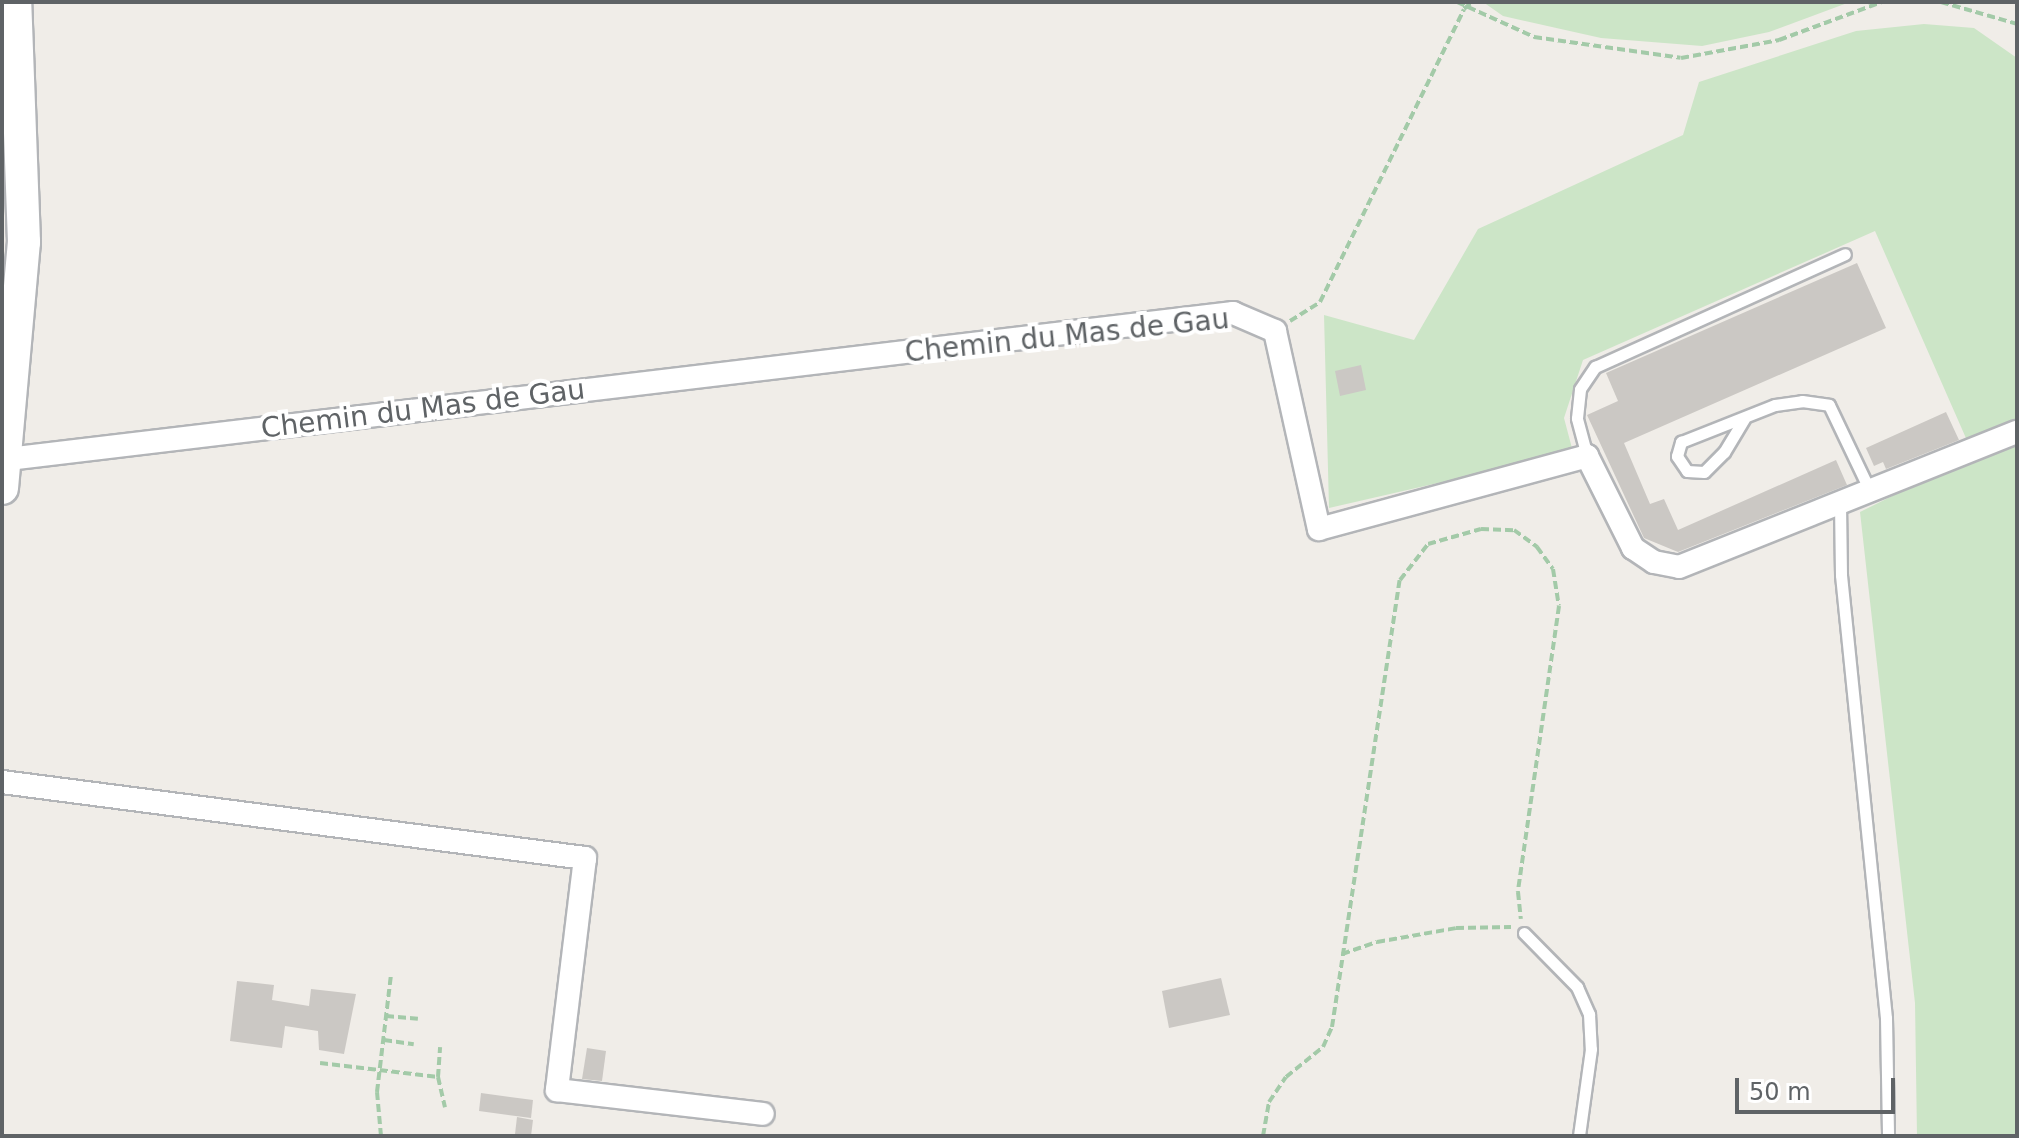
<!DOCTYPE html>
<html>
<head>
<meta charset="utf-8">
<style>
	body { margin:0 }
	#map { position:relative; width:2019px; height:1138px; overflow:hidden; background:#f0ede8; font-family:"DejaVu Sans",sans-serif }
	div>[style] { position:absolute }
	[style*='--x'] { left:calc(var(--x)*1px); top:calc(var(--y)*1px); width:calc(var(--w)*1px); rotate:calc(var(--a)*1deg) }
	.green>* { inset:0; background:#cce5c7 }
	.building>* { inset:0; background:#cbc8c4 }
	.path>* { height:4px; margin-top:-2px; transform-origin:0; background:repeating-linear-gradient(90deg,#a3caa8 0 8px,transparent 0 12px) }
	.roads { filter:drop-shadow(2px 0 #b3b5b8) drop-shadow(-2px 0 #b3b5b8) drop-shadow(0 2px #b3b5b8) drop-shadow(0 -2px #b3b5b8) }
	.lane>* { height:11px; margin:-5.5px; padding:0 5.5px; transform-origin:5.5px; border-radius:5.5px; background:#fff }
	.street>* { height:22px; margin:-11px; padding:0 11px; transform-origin:11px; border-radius:11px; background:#fff }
	.secondary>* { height:32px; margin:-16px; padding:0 16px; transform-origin:16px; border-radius:16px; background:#fff }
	span { translate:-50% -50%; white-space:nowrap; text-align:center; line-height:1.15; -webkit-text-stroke:8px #fff; paint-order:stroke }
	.street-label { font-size:28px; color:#5f6366 }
	.frame { position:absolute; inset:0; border:4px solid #5f6366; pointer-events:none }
	.scale { position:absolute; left:1735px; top:1078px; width:160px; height:36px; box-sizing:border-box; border:4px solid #5f6366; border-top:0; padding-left:10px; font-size:24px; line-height:28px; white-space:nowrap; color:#5f6366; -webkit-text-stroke:6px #fff; paint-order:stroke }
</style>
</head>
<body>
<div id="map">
	<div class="green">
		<i style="clip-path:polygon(1483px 2px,1850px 2px,1769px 32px,1702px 46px,1601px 38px,1503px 16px)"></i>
		<i style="clip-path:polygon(1924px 24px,1974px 28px,2017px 58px,2017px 421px,1969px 445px,1875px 231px,1583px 360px,1564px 418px,1573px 452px,1329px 508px,1324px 315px,1414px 340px,1478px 229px,1683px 135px,1699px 82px,1856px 31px)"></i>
		<i style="clip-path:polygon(2017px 434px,2017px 1136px,1917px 1136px,1915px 1003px,1860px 512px)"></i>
	</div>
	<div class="building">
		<i style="clip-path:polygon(1857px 263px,1886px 328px,1624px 443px,1650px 504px,1664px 499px,1678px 530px,1836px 460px,1847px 485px,1678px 552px,1644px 538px,1587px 415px,1618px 401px,1606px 373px)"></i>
		<i style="clip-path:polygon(1361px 365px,1366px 390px,1340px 396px,1335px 371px)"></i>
		<i style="clip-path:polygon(1946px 412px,1959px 440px,1886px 469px,1883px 462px,1874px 466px,1866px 448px)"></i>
		<i style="clip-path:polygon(1221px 978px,1230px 1015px,1169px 1028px,1162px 991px)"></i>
		<i style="clip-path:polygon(237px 981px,274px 985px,272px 1000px,309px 1006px,311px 989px,356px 994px,344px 1054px,319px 1050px,318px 1031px,285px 1026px,282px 1048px,230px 1041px)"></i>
		<i style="clip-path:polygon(587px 1048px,606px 1051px,602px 1081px,582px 1079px)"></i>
		<i style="clip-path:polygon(481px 1093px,533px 1100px,531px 1118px,479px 1111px)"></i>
		<i style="clip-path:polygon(517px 1117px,533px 1120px,531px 1136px,515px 1134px)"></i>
	</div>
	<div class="path">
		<i style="--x:1457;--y:2;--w:85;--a:24.4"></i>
		<i style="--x:1534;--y:37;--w:148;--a:8.1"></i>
		<i style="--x:1681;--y:58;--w:100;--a:-10.4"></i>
		<i style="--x:1779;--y:40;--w:110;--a:-20.3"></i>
		<i style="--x:1941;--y:2;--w:79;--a:16.1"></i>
		<i style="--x:1290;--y:321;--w:36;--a:-32"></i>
		<i style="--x:1320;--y:302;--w:326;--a:-63.8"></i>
		<i style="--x:1464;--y:9;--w:11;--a:-41"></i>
		<i style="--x:1342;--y:954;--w:37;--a:-19"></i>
		<i style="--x:1377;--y:942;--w:80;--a:-10"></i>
		<i style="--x:1456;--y:928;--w:55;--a:-1"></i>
		<i style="--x:386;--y:1016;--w:32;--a:5"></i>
		<i style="--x:384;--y:1040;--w:30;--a:8"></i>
		<i style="--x:320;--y:1063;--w:119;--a:6.8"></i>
		<i style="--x:438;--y:1077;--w:31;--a:77"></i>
		<i style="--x:438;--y:1077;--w:30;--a:-86"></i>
		<i style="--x:381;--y:1136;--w:44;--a:-95.2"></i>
		<i style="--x:377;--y:1092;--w:118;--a:-83.2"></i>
		<i style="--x:1263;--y:1136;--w:35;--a:-80"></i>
		<i style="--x:1269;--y:1102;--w:30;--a:-56"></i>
		<i style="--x:1286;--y:1077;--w:48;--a:-39"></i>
		<i style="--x:1323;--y:1047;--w:22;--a:-66"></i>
		<i style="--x:1332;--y:1027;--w:452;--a:-81.4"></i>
		<i style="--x:1400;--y:580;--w:46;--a:-52.1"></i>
		<i style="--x:1428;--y:544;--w:55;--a:-15.8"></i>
		<i style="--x:1481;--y:529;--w:33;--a:2"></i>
		<i style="--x:1514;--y:530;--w:29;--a:36"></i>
		<i style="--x:1537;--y:547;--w:27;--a:54"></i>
		<i style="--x:1553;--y:569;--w:37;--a:81"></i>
		<i style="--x:1559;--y:606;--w:289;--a:98.2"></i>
		<i style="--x:1518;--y:892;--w:27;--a:84"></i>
	</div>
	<div class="roads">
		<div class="lane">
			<i style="--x:1744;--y:419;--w:39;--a:121"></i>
			<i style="--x:1724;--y:452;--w:28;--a:135"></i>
			<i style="--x:1704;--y:472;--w:17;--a:-177"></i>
			<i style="--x:1687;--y:471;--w:18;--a:-124"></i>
			<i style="--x:1677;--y:456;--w:15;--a:-74"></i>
			<i style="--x:1681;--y:442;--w:101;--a:-21.5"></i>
			<i style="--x:1775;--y:405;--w:27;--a:-8"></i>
			<i style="--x:1802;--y:401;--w:27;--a:8"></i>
			<i style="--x:1829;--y:405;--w:95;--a:64.5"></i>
			<i style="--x:1587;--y:456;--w:39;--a:-105"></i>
			<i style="--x:1577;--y:418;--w:29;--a:-84"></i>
			<i style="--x:1580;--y:389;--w:27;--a:-56"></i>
			<i style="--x:1595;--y:367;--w:274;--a:-24.3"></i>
			<i style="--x:1840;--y:503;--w:72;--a:89.2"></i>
			<i style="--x:1841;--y:575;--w:445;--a:84.2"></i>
			<i style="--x:1886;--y:1018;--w:118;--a:89"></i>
			<i style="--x:1524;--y:933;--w:76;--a:45.5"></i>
			<i style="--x:1577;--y:987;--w:30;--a:66"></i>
			<i style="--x:1589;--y:1014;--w:35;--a:87"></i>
			<i style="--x:1591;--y:1049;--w:88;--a:97.9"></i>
		</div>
		<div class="street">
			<i style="--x:8;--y:459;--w:1234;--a:-6.8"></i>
			<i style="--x:1233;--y:313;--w:46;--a:23.2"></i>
			<i style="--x:1275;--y:331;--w:203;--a:77.5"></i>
			<i style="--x:1319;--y:529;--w:278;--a:-15.2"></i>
			<i style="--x:1587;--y:456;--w:103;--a:63.4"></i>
			<i style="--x:1633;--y:548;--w:25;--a:34"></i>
			<i style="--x:1654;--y:562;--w:25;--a:11"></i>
			<i style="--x:1679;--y:567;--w:364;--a:-21.8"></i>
			<i style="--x:2;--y:782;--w:588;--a:7.43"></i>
			<i style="--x:585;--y:858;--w:234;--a:96.9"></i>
			<i style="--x:557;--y:1090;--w:207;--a:6.6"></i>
		</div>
		<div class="secondary">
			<i style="--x:2;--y:488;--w:247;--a:-84.9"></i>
			<i style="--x:24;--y:242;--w:240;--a:-92.1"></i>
		</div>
	</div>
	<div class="street-label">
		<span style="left:1067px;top:336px;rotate:-6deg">Chemin du Mas de Gau</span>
		<span style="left:423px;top:409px;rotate:-7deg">Chemin du Mas de Gau</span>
	</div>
	<div class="frame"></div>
	<div class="scale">50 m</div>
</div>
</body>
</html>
